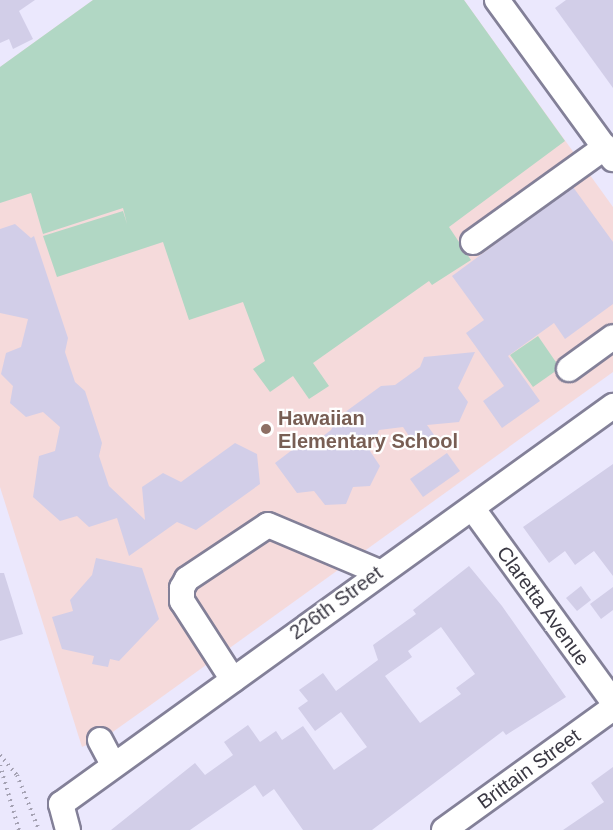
<!DOCTYPE html>
<html>
<head>
<meta charset="utf-8">
<style>
	body { margin:0 }
	#map { position:relative; width:613px; height:830px; overflow:hidden; background:#ebe8fd; font-family:Helvetica,sans-serif }
	div>[style] { position:absolute }
	[style*='--x'] { left:calc(var(--x)*1px); top:calc(var(--y)*1px); width:calc(var(--w)*1px); rotate:calc(var(--a)*1deg) }
	.education>* { inset:0; background:#f5dadb }
	.green>* { inset:0; background:#b1d7c4 }
	.building>* { inset:0; background:#d2cee8 }
	.path>* { height:4px; margin-top:-2px; transform-origin:0; background:repeating-linear-gradient(90deg,#a4a1b2 0 1.5px,transparent 0 6px) }
	.roads { filter:drop-shadow(2px 0 #838098) drop-shadow(-2px 0 #838098) drop-shadow(0 2px #838098) drop-shadow(0 -2px #838098) }
	.minor>* { height:24px; margin:-12px; padding:0 12px; transform-origin:12px; border-radius:12px; background:#fff }
	.dots>* { width:16px; height:16px; translate:-50% -50%; box-sizing:border-box; border:3px solid #fff; border-radius:50% }
	span { translate:-50% -50%; white-space:nowrap; text-align:center; line-height:1.15; -webkit-text-stroke:4.5px #fff; paint-order:stroke }
	.education-label { font-size:20px; color:#785e54; font-weight:700 }
	.left { translate:0 -50%; text-align:left }
	.street-label { font-size:20px; color:#3a3843 }
</style>
</head>
<body>
<div id="map">
	<div class="education">
		<i style="clip-path:polygon(93px 0,464px 0,613px 207px,613px 372px,152px 704px,107px 736px,82px 747px,0 487px,0 67px)"></i>
	</div>
	<div class="green">
		<i style="clip-path:polygon(93px 0,464px 0,565px 141px,449px 227px,471px 260px,432px 285px,429px 281px,313px 363px,329px 386px,309px 399px,293px 376px,270px 392px,253px 369px,265px 361px,243px 302px,189px 320px,163px 242px,57px 277px,43px 236px,123px 211px,127px 224px,123px 208px,43px 234px,31px 193px,0 203px,0 67px)"></i>
		<i style="clip-path:polygon(538px 336px,560px 368px,533px 387px,510px 355px)"></i>
	</div>
	<div class="building">
		<i style="clip-path:polygon(0 0,35px 0,19px 11px,33px 39px,13px 49px,9px 39px,0 43px)"></i>
		<i style="clip-path:polygon(566px 0,613px 0,613px 88px,555px 8px)"></i>
		<i style="clip-path:polygon(573px 187px,613px 242px,613px 304px,565px 339px,554px 323px,508px 356px,540px 401px,502px 428px,483px 401px,504px 386px,466px 333px,484px 320px,452px 276px)"></i>
		<i style="clip-path:polygon(15px 224px,31px 238px,34px 236px,68px 338px,65px 352px,75px 382px,85px 391px,102px 443px,99px 456px,109px 486px,145px 520px,142px 487px,163px 473px,181px 482px,235px 443px,257px 454px,260px 484px,196px 530px,177px 522px,129px 556px,117px 518px,89px 527px,77px 516px,60px 521px,33px 497px,39px 456px,55px 451px,60px 427px,43px 412px,26px 417px,10px 403px,13px 386px,1px 374px,6px 353px,21px 347px,28px 319px,0 313px,0 229px)"></i>
		<i style="clip-path:polygon(475px 352px,458px 388px,468px 402px,459px 422px,427px 425px,437px 439px,413px 442px,403px 427px,379px 430px,370px 451px,380px 466px,370px 486px,353px 487px,346px 504px,325px 505px,314px 491px,297px 493px,275px 463px,292px 450px,306px 449px,331px 430px,337px 418px,381px 386px,395px 385px,420px 367px,424px 357px)"></i>
		<i style="clip-path:polygon(447px 453px,460px 471px,423px 497px,410px 479px)"></i>
		<i style="clip-path:polygon(613px 464px,613px 576px,594px 551px,575px 565px,565px 551px,549px 563px,523px 527px)"></i>
		<i style="clip-path:polygon(96px 558px,142px 568px,159px 619px,119px 661px,110px 659px,108px 667px,92px 664px,94px 656px,62px 649px,52px 617px,73px 611px,70px 600px,92px 575px)"></i>
		<i style="clip-path:polygon(evenodd,469px 566px,502px 606px,566px 697px,506px 735px,503px 731px,372px 830px,303px 830px,274px 789px,263px 797px,255px 785px,190px 830px,111px 830px,195px 763px,205px 775px,233px 755px,224px 742px,248px 725px,260px 742px,276px 731px,282px 740px,303px 726px,334px 770px,367px 747px,341px 712px,315px 731px,298px 708px,308px 701px,299px 690px,323px 673px,336px 691px,378px 660px,373px 645px,416px 614px,413px 610px,469px 566px,441px 627px,475px 674px,456px 688px,461px 694px,420px 723px,385px 676px,412px 657px,408px 651px,441px 627px)"></i>
		<i style="clip-path:polygon(0 573px,4px 573px,23px 634px,0 641px)"></i>
		<i style="clip-path:polygon(581px 586px,591px 600px,577px 611px,566px 598px)"></i>
		<i style="clip-path:polygon(613px 587px,613px 610px,601px 619px,590px 604px)"></i>
		<i style="clip-path:polygon(613px 767px,613px 830px,563px 830px,604px 802px,591px 783px)"></i>
	</div>
	<div class="path">
		<i style="--x:0;--y:755;--w:26;--a:50"></i>
		<i style="--x:17;--y:775;--w:59;--a:68.2"></i>
		<i style="--x:0;--y:765;--w:68;--a:73.7"></i>
	</div>
	<div class="roads">
		<div class="minor">
			<i style="--x:497;--y:0;--w:197;--a:53.9"></i>
			<i style="--x:473;--y:242;--w:163;--a:-35.7"></i>
			<i style="--x:569;--y:369;--w:54;--a:-36"></i>
			<i style="--x:473;--y:509;--w:238;--a:54"></i>
			<i style="--x:233;--y:680;--w:94;--a:-122.8"></i>
			<i style="--x:182;--y:601;--w:13;--a:-90"></i>
			<i style="--x:182;--y:588;--w:10;--a:-61"></i>
			<i style="--x:187;--y:579;--w:97;--a:-33.7"></i>
			<i style="--x:268;--y:525;--w:121;--a:22.9"></i>
			<i style="--x:100;--y:740;--w:27;--a:62"></i>
			<i style="--x:68;--y:830;--w:27;--a:-105"></i>
			<i style="--x:61;--y:804;--w:681;--a:-35.79"></i>
			<i style="--x:444;--y:830;--w:208;--a:-35.8"></i>
		</div>
	</div>
	<div class="dots">
		<i style="left:266px;top:429px;background:#8d6e63"></i>
	</div>
	<div class="education-label">
		<span class="left" style="left:278px;top:430px">Hawaiian<br>Elementary School</span>
	</div>
	<div class="street-label">
		<span style="left:336px;top:603px;rotate:-36deg">226th Street</span>
		<span style="left:543px;top:606px;rotate:54deg">Claretta Avenue</span>
		<span style="left:529px;top:769px;rotate:-36deg">Brittain Street</span>
	</div>
</div>
</body>
</html>
